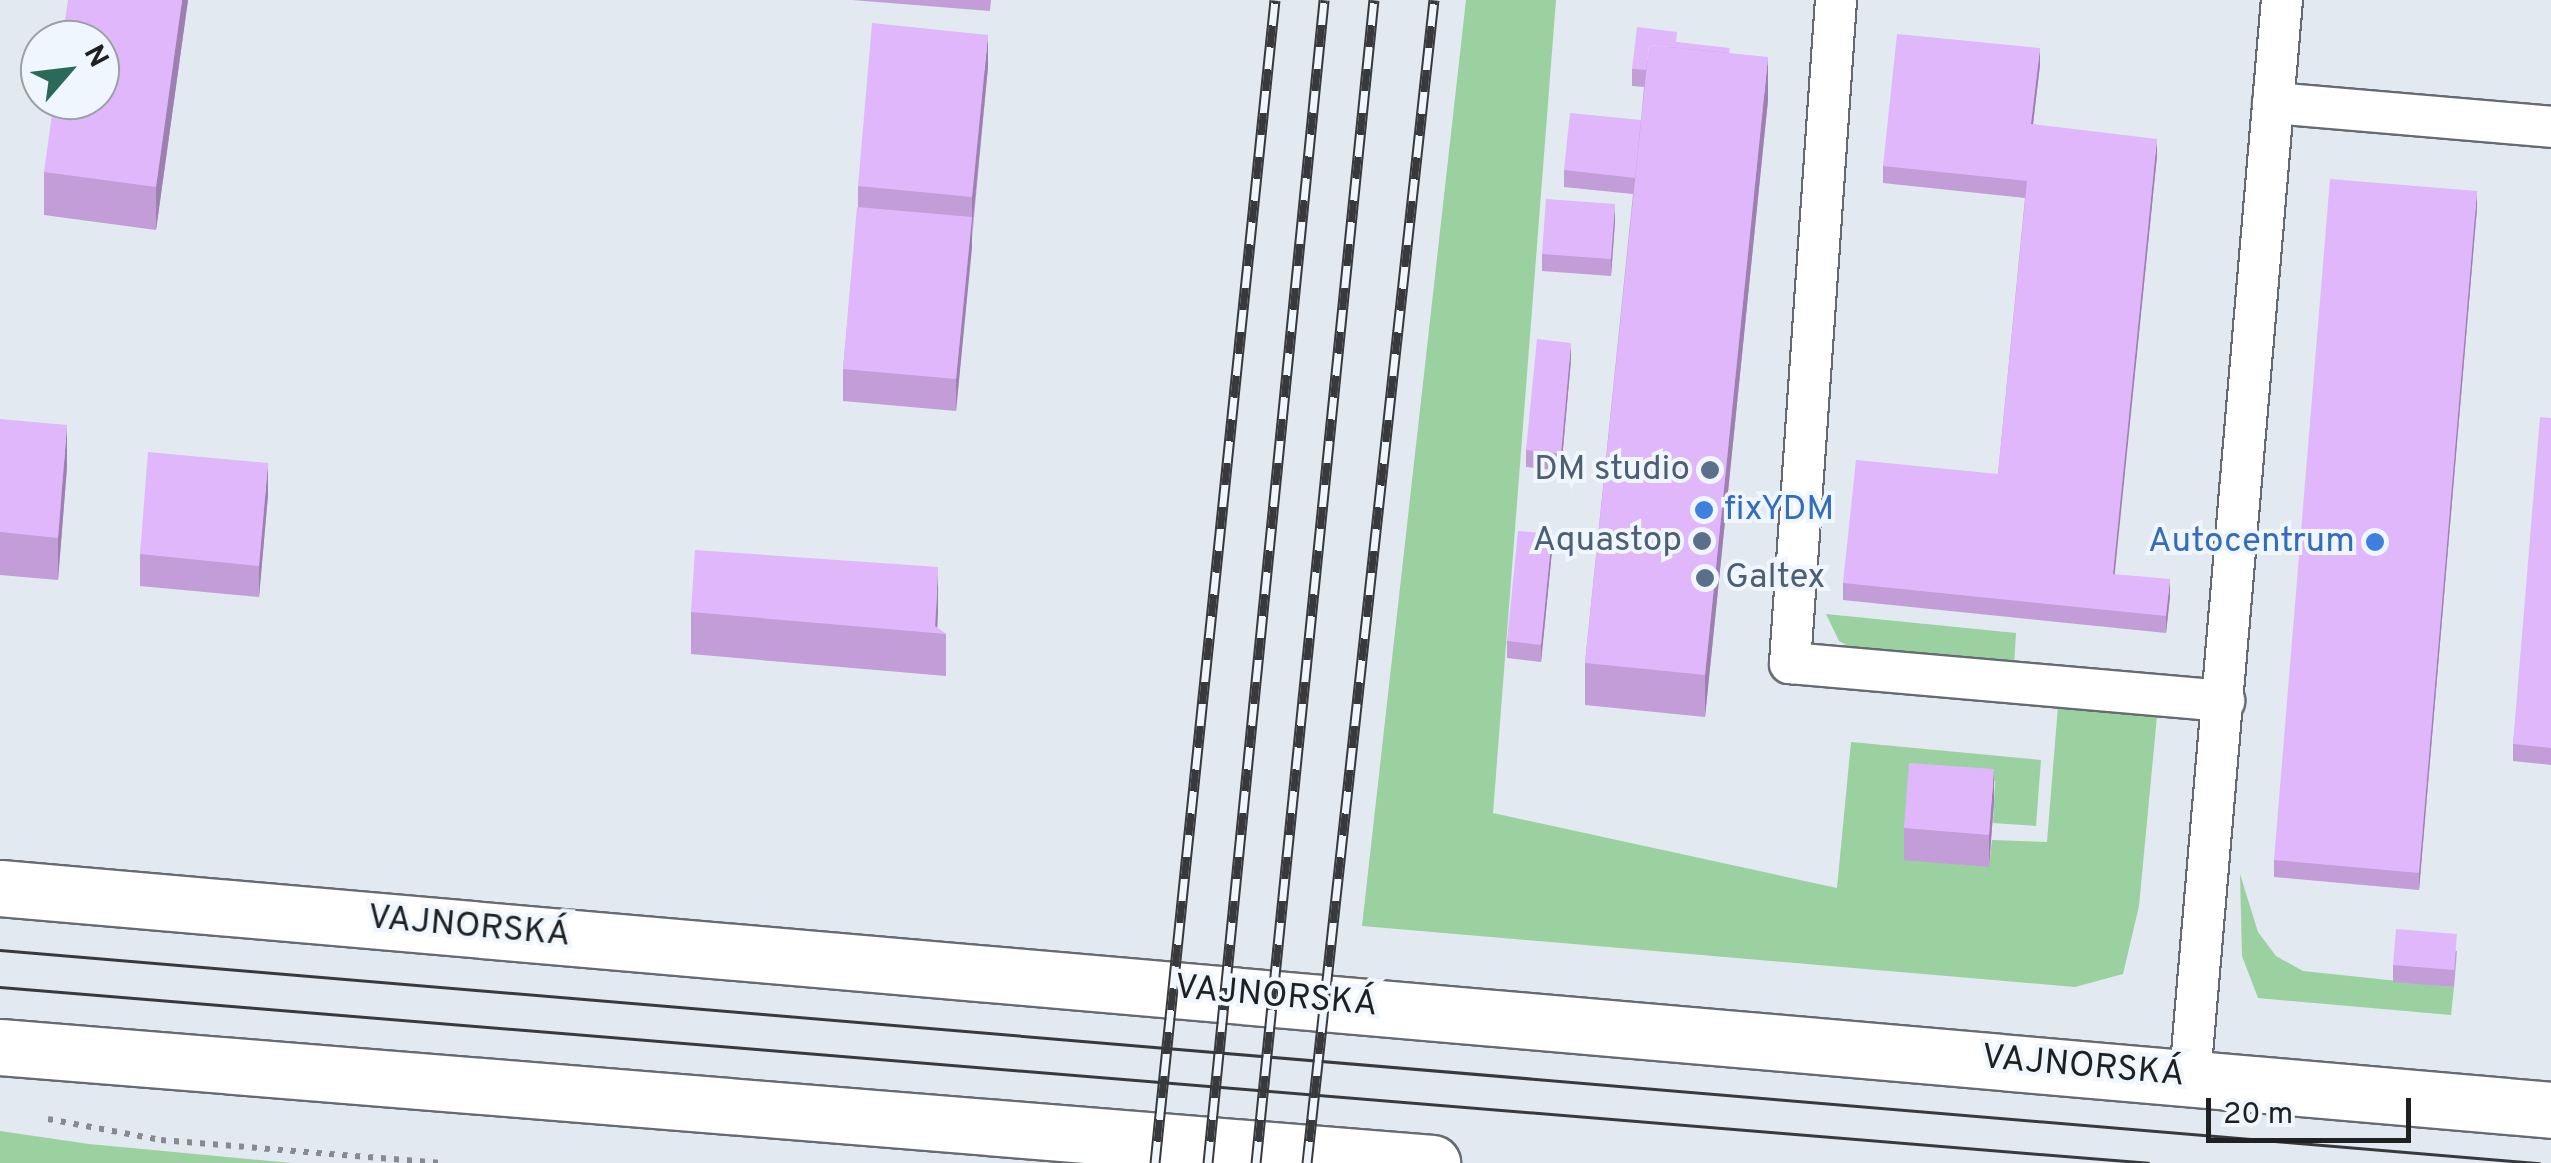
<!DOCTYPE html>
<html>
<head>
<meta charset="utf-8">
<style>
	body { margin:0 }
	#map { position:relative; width:2551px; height:1163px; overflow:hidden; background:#e2e9f0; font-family:Overpass,sans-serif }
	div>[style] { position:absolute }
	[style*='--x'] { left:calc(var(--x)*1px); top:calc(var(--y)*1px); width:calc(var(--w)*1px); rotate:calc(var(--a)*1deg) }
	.green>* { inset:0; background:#9bd0a0 }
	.path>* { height:6px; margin-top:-3px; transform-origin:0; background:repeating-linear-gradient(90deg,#868b90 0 5px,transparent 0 13px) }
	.roads { filter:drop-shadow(2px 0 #666b71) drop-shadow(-2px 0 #666b71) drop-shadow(0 2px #666b71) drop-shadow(0 -2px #666b71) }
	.lane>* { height:40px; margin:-20px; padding:0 20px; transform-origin:20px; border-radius:20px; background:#fff }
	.secondary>* { height:55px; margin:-27.5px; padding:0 27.5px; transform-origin:27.5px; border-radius:27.5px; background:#fff }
	.tram>* { height:2.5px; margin:-1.25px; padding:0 1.25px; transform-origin:1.25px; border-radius:1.25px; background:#37393c }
	.rail>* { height:11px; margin-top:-5.5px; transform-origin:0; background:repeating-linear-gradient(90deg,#eff6fd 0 22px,#37393c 0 44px); box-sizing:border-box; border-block:2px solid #37393c }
	.wall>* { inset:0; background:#c29dd8 }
	.shaded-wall>* { inset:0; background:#9e80b0 }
	.building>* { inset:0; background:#e1b7fb }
	.dots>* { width:28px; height:28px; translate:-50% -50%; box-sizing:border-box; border:5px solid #eff6fd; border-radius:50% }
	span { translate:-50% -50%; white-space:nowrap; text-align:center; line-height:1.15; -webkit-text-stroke:8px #eff6fd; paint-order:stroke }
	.service-label { font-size:35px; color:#4e5e75 }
	.right { translate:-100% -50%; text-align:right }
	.left { translate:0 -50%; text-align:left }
	.shop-label { font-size:35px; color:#366cbe }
	.street-label { font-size:35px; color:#1e2022 }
	.north { position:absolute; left:20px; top:20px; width:100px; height:100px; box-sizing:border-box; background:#eff6fd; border:2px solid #9ba0a5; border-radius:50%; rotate:62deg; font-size:28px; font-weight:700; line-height:40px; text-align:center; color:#1e2022 }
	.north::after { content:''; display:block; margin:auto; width:35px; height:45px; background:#296a58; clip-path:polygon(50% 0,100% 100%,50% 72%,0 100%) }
	.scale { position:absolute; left:2206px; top:1098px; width:205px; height:45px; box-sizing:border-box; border:5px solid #1e2022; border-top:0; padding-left:12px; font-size:30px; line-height:35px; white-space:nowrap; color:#1e2022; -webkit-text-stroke:8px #eff6fd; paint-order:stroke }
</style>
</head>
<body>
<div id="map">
	<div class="green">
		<i style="clip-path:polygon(1466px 0,1556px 0,1493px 813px,1837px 888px,1851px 742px,2041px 760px,2036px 826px,1993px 823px,1995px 781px,1930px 776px,1989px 866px,1992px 840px,2047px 842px,2058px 706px,2157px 716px,2139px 906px,2123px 974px,2075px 987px,1362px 926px)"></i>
		<i style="clip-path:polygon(1826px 614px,2016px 633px,2014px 666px,1856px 650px,1839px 641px)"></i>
		<i style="clip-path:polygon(2240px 874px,2258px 932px,2276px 956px,2303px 971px,2454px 987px,2451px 1015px,2258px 998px,2242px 956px)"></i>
		<i style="clip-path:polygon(0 1131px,89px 1144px,292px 1163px,0 1163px)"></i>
	</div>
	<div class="path">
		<i style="--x:48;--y:1119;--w:115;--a:10.5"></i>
		<i style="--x:161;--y:1140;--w:279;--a:4.7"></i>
	</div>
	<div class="roads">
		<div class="lane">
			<i style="--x:1836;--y:0;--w:665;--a:93.97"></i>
			<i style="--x:1790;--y:663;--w:436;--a:5"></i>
			<i style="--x:2273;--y:103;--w:279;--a:4.9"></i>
			<i style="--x:2190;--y:1077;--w:1081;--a:-85.12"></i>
		</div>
		<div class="secondary">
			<i style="--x:0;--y:888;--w:2561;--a:4.97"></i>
			<i style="--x:0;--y:1047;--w:1437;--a:4.63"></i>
		</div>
	</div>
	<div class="tram">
		<i style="--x:0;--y:950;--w:2548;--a:4.8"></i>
		<i style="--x:0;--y:987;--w:2155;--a:4.68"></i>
	</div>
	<div class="rail">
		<i style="--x:1155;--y:1163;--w:1169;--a:-84.11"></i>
		<i style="--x:1208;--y:1163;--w:1169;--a:-84.3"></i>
		<i style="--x:1256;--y:1163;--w:1169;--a:-84.21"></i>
		<i style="--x:1307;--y:1163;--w:1170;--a:-83.77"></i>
	</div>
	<div class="wall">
		<i style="clip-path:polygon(188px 0,156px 230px,44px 215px,44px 172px)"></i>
		<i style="clip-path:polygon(852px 0,991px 0,990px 11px)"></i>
		<i style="clip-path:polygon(1677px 42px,1730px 53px,1768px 100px,1705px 717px,1585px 705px,1585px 663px,1633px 194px,1564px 187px,1564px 170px,1641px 120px,1644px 87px,1632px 86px,1632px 69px)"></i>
		<i style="clip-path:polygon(2040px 65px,2033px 124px,2157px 156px,2114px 574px,2170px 596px,2166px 633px,1843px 600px,1843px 583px,1998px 474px,2025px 198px,1883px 183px,1883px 166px)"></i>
		<i style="clip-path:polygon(988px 67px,956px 411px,843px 401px,843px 369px,858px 207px,858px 186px)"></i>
		<i style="clip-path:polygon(2477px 208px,2419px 890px,2274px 877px,2274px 860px)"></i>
		<i style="clip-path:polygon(1615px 221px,1611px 276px,1542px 271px,1542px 254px)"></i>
		<i style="clip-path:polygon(1571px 360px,1561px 471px,1526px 467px,1526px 450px)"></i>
		<i style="clip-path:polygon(2551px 418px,2551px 765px,2513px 761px,2513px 744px)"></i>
		<i style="clip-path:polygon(0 419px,67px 467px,58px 580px,0 575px)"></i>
		<i style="clip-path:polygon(268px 495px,259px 597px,140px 586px,140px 554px)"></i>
		<i style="clip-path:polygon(1552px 551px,1541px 662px,1507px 658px,1507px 641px)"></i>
		<i style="clip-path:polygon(938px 610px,937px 628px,946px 634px,946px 676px,691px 654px,691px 612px)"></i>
		<i style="clip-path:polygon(1994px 801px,1989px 867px,1904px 860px,1904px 828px)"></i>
		<i style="clip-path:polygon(2457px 951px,2454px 987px,2393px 982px,2393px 965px)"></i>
	</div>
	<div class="shaded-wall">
		<i style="clip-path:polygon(182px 0,188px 0,156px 230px,156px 187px)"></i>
		<i style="clip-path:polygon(988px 35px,988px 67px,972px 229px,972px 197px)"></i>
		<i style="clip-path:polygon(2040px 48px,2040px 65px,2031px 141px,2031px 124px)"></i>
		<i style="clip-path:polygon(1768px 57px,1768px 100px,1705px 717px,1705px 675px)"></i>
		<i style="clip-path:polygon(2157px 139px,2157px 156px,2113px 591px,2113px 574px)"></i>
		<i style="clip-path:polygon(2477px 191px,2477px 208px,2419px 890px,2419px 873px)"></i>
		<i style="clip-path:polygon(1615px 204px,1615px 221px,1611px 276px,1611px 259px)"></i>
		<i style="clip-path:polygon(972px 217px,972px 248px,956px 411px,956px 379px)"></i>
		<i style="clip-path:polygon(1571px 343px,1571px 360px,1561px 471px,1561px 454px)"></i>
		<i style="clip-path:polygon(67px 425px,67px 467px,58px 580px,58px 538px)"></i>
		<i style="clip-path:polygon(268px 463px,268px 495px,259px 597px,259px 566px)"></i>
		<i style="clip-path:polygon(1552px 534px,1552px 551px,1541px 662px,1541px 645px)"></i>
		<i style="clip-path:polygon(938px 567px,938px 610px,937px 633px,935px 633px)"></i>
		<i style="clip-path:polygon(2170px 579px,2170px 596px,2166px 633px,2166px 616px)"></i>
		<i style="clip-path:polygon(1994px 769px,1994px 801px,1989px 867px,1989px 835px)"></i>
	</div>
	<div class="building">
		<i style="clip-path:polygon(68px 0,182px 0,156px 187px,44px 172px,54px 100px,100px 100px,100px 40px,62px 40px)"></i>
		<i style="clip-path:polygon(872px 23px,988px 35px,972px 197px,858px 186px)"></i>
		<i style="clip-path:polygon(1637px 27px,1677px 32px,1676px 42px,1730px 48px,1729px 53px,1649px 45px,1646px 70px,1632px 69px)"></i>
		<i style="clip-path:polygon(1897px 34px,2040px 48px,2031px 124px,2157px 139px,2113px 574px,2170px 579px,2166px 616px,1843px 583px,1856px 460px,1998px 474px,2027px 181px,1883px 166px)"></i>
		<i style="clip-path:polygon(1649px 45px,1768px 57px,1705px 675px,1585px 663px)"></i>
		<i style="clip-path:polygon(1570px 113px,1641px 120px,1635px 178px,1564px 170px)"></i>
		<i style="clip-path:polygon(2330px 179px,2477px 191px,2419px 873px,2274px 860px)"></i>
		<i style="clip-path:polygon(1546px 199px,1615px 204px,1611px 259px,1542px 254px)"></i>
		<i style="clip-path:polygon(857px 207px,972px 217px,956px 379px,843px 369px)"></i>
		<i style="clip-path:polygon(1537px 339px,1571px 343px,1561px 454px,1526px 450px)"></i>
		<i style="clip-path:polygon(2540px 417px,2551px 418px,2551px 748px,2513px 744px)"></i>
		<i style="clip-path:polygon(0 419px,67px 425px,58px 538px,0 532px)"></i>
		<i style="clip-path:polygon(148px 452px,268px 463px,259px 566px,140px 554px)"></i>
		<i style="clip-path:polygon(1518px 531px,1552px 534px,1541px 645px,1507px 641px)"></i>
		<i style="clip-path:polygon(695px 550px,938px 567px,935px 626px,946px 634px,691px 612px)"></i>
		<i style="clip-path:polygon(1909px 763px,1994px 769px,1989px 835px,1904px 828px)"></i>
		<i style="clip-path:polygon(2396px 929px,2457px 934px,2454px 970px,2393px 965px)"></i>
	</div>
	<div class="dots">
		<i style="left:1710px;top:470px;background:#5c6f8a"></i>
		<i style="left:1704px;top:510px;background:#3f7fe0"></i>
		<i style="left:1702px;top:541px;background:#5c6f8a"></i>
		<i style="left:2375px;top:542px;background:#3f7fe0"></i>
		<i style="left:1705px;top:578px;background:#5c6f8a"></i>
	</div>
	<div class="service-label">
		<span class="right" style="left:1690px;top:470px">DM studio</span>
		<span class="right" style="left:1682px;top:541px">Aquastop</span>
		<span class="left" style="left:1725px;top:578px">Galtex</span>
	</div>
	<div class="shop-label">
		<span class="left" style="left:1724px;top:510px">fixYDM</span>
		<span class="right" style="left:2355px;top:542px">Autocentrum</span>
	</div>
	<div class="street-label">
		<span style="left:469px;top:927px;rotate:5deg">VAJNORSKÁ</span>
		<span style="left:1276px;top:997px;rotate:5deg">VAJNORSKÁ</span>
		<span style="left:2083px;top:1067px;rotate:5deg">VAJNORSKÁ</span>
	</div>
	<div class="north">N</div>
	<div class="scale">20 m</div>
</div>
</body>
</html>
